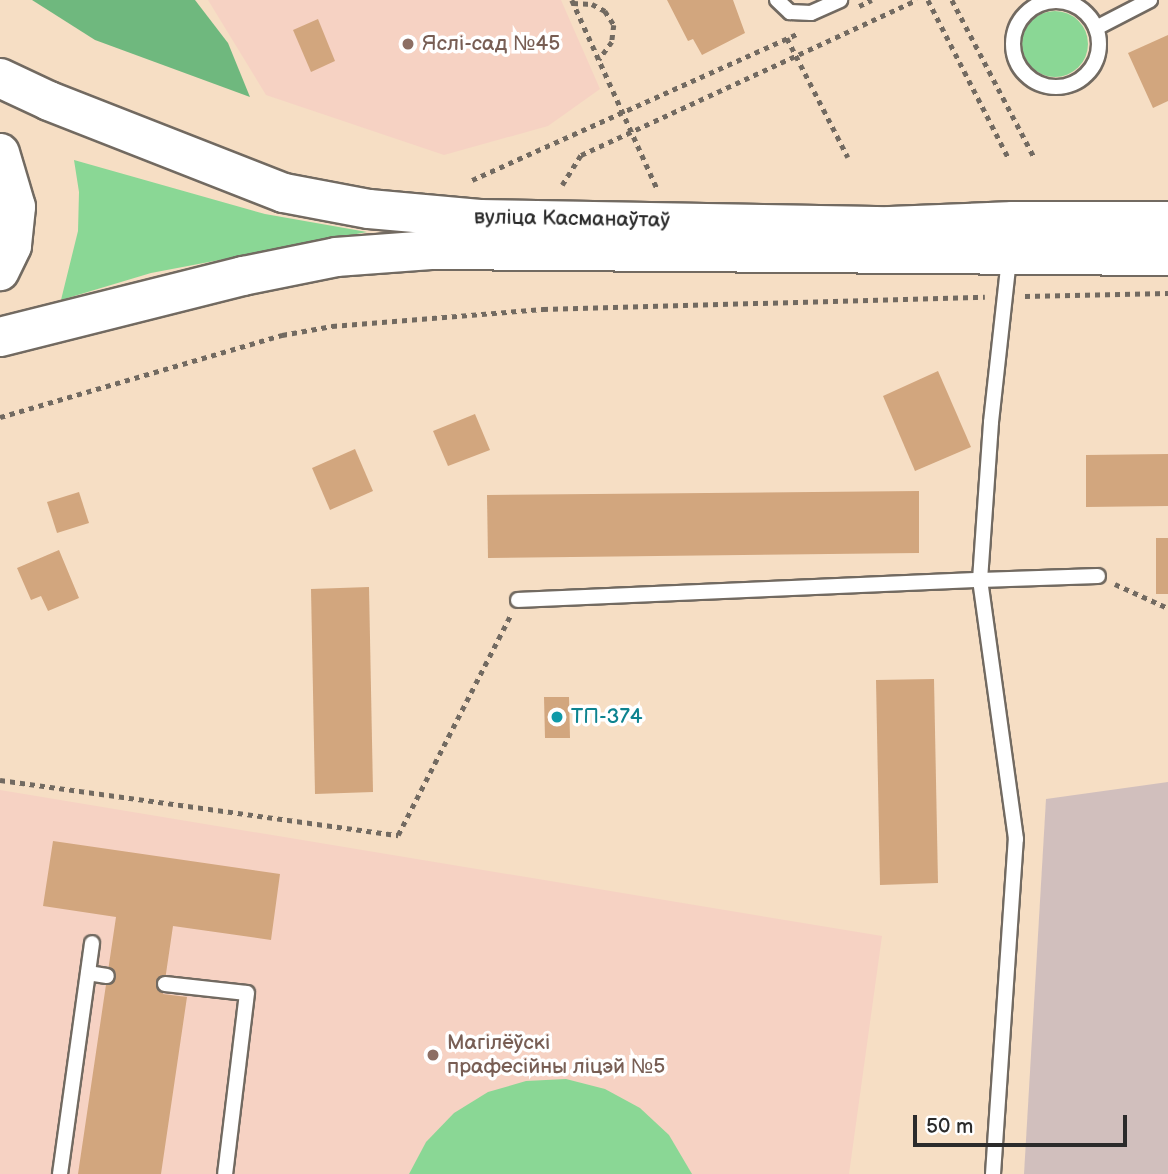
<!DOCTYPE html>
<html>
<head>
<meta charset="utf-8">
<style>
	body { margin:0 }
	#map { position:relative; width:1168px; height:1174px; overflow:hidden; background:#f6dec4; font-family:"Balsamiq Sans",sans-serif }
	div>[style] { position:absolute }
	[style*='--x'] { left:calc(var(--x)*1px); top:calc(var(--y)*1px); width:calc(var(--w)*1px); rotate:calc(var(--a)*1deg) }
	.built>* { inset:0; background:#f6d2c3 }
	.industrial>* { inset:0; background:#d1bfbd }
	.green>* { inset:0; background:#8ad795 }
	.round { border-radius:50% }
	.forest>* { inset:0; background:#6fb87e }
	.building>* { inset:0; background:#d2a67e }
	.path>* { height:4.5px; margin-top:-2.25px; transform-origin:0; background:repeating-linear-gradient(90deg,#726a61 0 5px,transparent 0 10px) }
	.roads { filter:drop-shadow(2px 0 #726a61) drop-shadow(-2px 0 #726a61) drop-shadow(0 2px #726a61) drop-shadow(0 -2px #726a61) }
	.service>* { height:14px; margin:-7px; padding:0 7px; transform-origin:7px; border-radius:7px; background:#fff }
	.service>.ring { margin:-7px; padding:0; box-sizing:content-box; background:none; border:14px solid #fff; border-radius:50% }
	.primary>* { height:38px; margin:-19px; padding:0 19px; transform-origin:19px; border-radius:19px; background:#fff }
	.dots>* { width:19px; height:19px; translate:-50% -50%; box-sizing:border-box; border:4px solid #fff; border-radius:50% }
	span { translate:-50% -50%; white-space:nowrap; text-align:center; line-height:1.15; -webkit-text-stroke:7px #fff; paint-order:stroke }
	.education-label { font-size:21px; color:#785e54 }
	.left { translate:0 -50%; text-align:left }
	.street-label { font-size:21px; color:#2b2b2b }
	.culture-label { font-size:21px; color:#0d838f }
	.scale { position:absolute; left:913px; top:1115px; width:214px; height:32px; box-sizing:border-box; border:4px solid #2b2b2b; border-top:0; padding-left:9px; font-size:21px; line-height:24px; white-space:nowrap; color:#2b2b2b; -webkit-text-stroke:5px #fff; paint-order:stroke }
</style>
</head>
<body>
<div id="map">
	<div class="built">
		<i style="clip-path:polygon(208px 0,561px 0,600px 89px,548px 126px,444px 155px,266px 95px)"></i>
		<i style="clip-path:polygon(0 790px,882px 936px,849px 1174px,0 1174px)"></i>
	</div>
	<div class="industrial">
		<i style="clip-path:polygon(1168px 782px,1168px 1174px,1024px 1174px,1046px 799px)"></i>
	</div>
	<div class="green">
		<i class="round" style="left:1022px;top:11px;width:66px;height:66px"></i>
		<i style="clip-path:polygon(74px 160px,265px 214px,367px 232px,151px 273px,61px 300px,78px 231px,79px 192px)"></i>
		<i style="clip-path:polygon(566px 1079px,605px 1089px,640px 1108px,669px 1135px,692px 1174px,409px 1174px,426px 1142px,454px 1113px,488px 1092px,526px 1081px)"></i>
	</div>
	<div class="forest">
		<i style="clip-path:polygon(32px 0,195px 0,228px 43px,250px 97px,95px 40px)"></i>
	</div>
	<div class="building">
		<i style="clip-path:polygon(667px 0,733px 0,745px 33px,702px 55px,693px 39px,688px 41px)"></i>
		<i style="clip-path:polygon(318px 19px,335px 61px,311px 72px,293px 30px)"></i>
		<i style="clip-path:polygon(1168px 35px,1168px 101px,1153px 108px,1128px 53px)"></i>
		<i style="clip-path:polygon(938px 371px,971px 447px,915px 471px,883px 396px)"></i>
		<i style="clip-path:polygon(475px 414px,490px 450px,448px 466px,433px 431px)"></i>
		<i style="clip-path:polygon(355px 449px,373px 491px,330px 510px,312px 468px)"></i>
		<i style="clip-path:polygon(1168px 454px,1168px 506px,1086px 507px,1086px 455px)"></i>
		<i style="clip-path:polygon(919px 491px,919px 553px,488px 558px,487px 495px)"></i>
		<i style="clip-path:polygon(79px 492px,89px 523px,57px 533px,47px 502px)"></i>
		<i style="clip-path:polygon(1156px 538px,1168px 538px,1168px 594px,1156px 594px)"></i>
		<i style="clip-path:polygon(59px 550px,79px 598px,48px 611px,41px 596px,31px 600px,17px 568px)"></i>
		<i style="clip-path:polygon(369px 587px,373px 792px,315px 794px,311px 589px)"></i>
		<i style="clip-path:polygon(934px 679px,938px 883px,880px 885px,876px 680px)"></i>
		<i style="clip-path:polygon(544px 697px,569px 697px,570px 738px,545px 738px)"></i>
		<i style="clip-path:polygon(53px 841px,280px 874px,271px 940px,173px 926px,163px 994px,187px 997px,161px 1174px,78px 1174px,116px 917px,43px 906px)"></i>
	</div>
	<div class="path">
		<i style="--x:572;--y:0;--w:206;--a:65.7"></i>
		<i style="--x:928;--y:0;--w:176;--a:63"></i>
		<i style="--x:952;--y:0;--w:177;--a:62.4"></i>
		<i style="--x:573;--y:3;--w:19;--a:3"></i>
		<i style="--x:592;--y:4;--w:15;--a:28"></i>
		<i style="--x:605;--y:11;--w:17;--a:57"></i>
		<i style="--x:614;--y:25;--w:17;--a:97"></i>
		<i style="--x:612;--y:42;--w:22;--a:126"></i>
		<i style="--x:859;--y:6;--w:14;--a:-25"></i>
		<i style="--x:787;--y:38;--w:134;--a:62.9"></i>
		<i style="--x:472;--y:180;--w:356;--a:-24.2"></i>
		<i style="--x:562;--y:185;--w:36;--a:-58"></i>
		<i style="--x:581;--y:155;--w:370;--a:-24.8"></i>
		<i style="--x:1025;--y:296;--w:143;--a:-1.2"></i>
		<i style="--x:0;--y:417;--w:294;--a:-16.2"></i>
		<i style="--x:282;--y:335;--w:51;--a:-10.2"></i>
		<i style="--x:332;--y:326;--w:212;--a:-4.6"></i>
		<i style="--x:543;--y:309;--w:442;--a:-1.6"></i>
		<i style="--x:1115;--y:584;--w:58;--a:24.4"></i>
		<i style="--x:0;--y:780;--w:402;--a:7.9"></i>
		<i style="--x:398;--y:835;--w:246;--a:-62.9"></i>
	</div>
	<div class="roads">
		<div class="service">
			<i style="--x:777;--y:0;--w:18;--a:43"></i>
			<i style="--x:790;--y:12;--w:21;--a:3"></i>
			<i style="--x:811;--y:13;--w:32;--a:-24"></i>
			<i class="ring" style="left:1013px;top:1px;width:72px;height:72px"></i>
			<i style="--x:1096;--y:28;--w:61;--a:-27.4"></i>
			<i style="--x:518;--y:600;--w:462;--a:-2.5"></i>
			<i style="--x:980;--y:580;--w:158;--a:-86"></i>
			<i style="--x:991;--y:422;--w:165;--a:-83.7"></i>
			<i style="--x:88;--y:973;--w:19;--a:9"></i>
			<i style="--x:165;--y:984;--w:82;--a:6.3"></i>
			<i style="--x:247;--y:993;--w:182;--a:96.9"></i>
			<i style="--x:60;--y:1174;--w:233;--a:-82.1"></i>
			<i style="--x:993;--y:1174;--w:336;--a:-86.1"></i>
			<i style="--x:1016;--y:839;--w:261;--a:-97.9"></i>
			<i style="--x:980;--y:580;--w:118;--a:-1.9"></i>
		</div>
		<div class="primary">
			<i style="--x:0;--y:78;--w:54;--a:25.1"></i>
			<i style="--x:49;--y:101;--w:252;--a:21.4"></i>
			<i style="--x:284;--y:193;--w:86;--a:10.7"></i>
			<i style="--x:369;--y:209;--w:111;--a:5.1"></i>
			<i style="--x:480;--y:219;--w:410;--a:1"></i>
			<i style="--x:890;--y:226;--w:123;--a:-2.3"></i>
			<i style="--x:1013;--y:221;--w:155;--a:0"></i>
			<i style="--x:0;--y:153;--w:56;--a:73.5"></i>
			<i style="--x:16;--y:207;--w:39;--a:96"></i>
			<i style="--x:12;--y:246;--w:28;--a:116"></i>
			<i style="--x:0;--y:337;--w:251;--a:-14.1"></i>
			<i style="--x:243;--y:276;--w:95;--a:-11.5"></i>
			<i style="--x:336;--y:257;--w:95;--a:-4.2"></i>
			<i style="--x:431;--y:250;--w:737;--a:0.47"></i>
		</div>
	</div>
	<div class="dots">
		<i style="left:408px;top:44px;background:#8d6e63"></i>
		<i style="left:557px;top:717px;background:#0f9aa8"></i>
		<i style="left:433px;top:1055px;background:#8d6e63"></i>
	</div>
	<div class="education-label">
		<span class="left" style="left:422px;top:44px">Яслі-сад №45</span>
		<span class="left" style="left:447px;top:1055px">Магілёўскі<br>прафесійны ліцэй №5</span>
	</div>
	<div class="street-label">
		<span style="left:572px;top:219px;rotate:1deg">вуліца Касманаўтаў</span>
	</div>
	<div class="culture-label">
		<span class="left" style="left:571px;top:717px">ТП-374</span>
	</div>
	<div class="scale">50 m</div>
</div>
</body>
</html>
